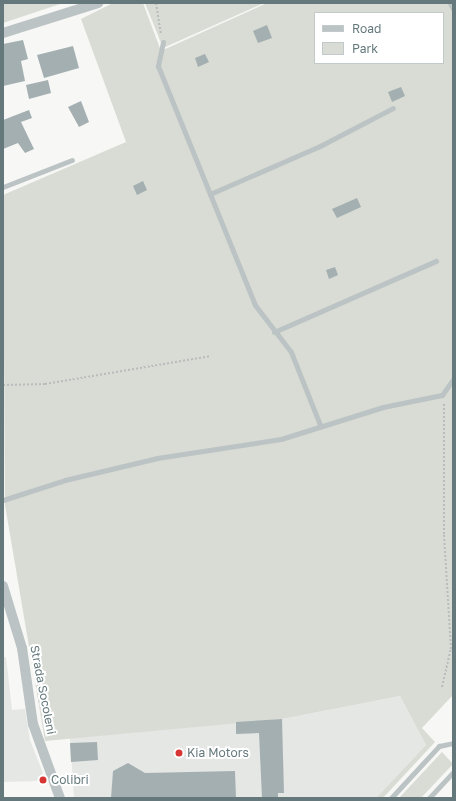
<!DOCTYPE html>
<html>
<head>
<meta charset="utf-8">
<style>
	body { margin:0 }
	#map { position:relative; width:456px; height:801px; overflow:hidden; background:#f7f7f5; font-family:"Golos Text",sans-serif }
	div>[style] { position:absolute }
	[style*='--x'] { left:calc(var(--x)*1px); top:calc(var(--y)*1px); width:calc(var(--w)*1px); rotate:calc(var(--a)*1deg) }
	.built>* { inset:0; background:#e5e7e5 }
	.green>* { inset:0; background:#d9dcd4 }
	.building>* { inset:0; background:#a4afb1 }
	.path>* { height:2px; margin-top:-1px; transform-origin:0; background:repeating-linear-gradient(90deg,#b7bcbd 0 2px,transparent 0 4px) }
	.service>* { height:5px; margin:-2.5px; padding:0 2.5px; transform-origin:2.5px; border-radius:2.5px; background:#bcc3c4 }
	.minor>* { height:10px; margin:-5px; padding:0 5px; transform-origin:5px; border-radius:5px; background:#bcc3c4 }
	.dots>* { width:11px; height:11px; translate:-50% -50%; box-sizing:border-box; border:2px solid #fff; border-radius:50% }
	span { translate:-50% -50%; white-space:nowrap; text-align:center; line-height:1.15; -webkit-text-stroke:4px #fff; paint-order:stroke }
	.street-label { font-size:12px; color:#65797d }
	.poi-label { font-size:12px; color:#65797d }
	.left { translate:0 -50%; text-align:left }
	.frame { position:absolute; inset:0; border:4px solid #65797d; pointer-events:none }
	.legend { position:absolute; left:314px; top:12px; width:130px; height:52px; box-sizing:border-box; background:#fff; border:1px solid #c1c9cb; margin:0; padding:5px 7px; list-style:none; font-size:12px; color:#65797d }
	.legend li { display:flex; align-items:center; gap:8px; height:20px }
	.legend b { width:20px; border:1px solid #c1c9cb }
</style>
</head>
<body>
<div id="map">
	<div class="built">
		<i style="clip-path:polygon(3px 657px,6px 657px,12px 710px,25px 709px,30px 740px,43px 773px,37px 781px,3px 782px)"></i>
		<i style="clip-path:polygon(400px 696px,426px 745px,376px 798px,74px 798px,70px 738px,282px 719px)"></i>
	</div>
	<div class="green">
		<i style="clip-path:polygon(3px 3px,63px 3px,3px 23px)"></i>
		<i style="clip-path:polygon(evenodd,113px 3px,143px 3px,161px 51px,267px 3px,453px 3px,453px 695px,422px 728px,435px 742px,383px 798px,376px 798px,426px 745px,400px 696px,282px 719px,45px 741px,5px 505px,3px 195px,126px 142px,81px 19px,113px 3px,315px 13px,443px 13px,443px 63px,315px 63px,315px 13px)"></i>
		<i style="clip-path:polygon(145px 3px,264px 3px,163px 48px)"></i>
		<i style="clip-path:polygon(442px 752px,453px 764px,421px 798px,399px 798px)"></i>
	</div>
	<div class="building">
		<i style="clip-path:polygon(267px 25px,272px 38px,258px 43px,253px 31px)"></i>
		<i style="clip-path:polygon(23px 40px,28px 59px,21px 61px,25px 81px,3px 86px,3px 44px)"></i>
		<i style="clip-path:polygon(73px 46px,79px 68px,44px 78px,37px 55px)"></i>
		<i style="clip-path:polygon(205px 54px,209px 62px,198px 67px,195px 58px)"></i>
		<i style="clip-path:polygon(48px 80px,51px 93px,29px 99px,26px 85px)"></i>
		<i style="clip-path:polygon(401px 87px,405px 96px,392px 102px,388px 92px)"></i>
		<i style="clip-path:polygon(81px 101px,89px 122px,79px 127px,68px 107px)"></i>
		<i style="clip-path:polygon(29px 110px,32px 118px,21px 122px,34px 149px,25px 153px,18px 143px,3px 149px,3px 120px)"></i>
		<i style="clip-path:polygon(143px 181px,147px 190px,137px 195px,133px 186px)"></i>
		<i style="clip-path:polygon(357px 198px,361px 207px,337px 218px,332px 209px)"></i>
		<i style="clip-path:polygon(335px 267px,338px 275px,329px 279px,326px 270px)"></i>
		<i style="clip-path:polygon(282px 719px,284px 793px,278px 793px,278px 798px,262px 798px,259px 733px,236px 734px,236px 722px)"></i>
		<i style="clip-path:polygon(97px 742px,98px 760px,71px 762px,70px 743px)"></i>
		<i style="clip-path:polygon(128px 763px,145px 773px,235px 771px,236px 798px,111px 798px,113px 771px)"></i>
	</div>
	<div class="path">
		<i style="--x:156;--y:3;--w:32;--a:81"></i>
		<i style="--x:3;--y:385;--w:42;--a:-1.4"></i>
		<i style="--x:45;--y:384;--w:167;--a:-9.6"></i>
		<i style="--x:442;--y:687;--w:39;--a:-77"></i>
		<i style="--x:451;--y:649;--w:115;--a:-93.5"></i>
		<i style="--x:444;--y:534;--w:130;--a:-90"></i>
	</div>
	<div class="service">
		<i style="--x:450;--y:3;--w:7;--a:63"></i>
		<i style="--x:163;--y:42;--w:25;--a:102"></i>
		<i style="--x:158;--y:66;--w:258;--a:67.9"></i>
		<i style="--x:255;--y:305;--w:59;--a:52.5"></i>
		<i style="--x:291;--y:352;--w:79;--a:68.3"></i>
		<i style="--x:3;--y:187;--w:74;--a:-21.4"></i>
		<i style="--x:210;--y:194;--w:120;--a:-23.6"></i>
		<i style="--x:320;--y:146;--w:82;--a:-27.5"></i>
		<i style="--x:274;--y:332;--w:177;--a:-23.7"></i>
		<i style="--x:3;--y:500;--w:65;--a:-17.9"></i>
		<i style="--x:65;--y:480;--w:95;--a:-13.4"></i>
		<i style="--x:157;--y:458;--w:125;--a:-8.7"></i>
		<i style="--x:281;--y:439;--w:107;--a:-17.4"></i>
		<i style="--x:383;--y:407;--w:60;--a:-11.5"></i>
		<i style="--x:442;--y:395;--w:19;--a:-55"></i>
		<i style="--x:391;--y:798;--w:71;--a:-47.3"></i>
		<i style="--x:439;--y:746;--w:14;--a:-12"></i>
		<i style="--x:429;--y:798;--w:35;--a:-47"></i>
	</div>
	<div class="minor">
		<i style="--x:3;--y:33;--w:100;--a:-17.5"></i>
		<i style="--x:3;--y:586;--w:65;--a:73"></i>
		<i style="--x:22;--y:648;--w:77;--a:81.8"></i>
		<i style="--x:33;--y:724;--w:79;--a:70"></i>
	</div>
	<div class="dots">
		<i style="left:179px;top:753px;background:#d73635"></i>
		<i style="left:43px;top:780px;background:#d73635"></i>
	</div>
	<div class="street-label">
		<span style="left:43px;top:690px;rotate:79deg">Strada Socoleni</span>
	</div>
	<div class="poi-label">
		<span class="left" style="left:187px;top:753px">Kia Motors</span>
		<span class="left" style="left:51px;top:780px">Colibri</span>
	</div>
	<div class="frame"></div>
	<ul class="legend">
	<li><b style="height:5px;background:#bcc3c4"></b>Road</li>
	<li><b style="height:11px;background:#d9dcd4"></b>Park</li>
	</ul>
</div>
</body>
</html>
